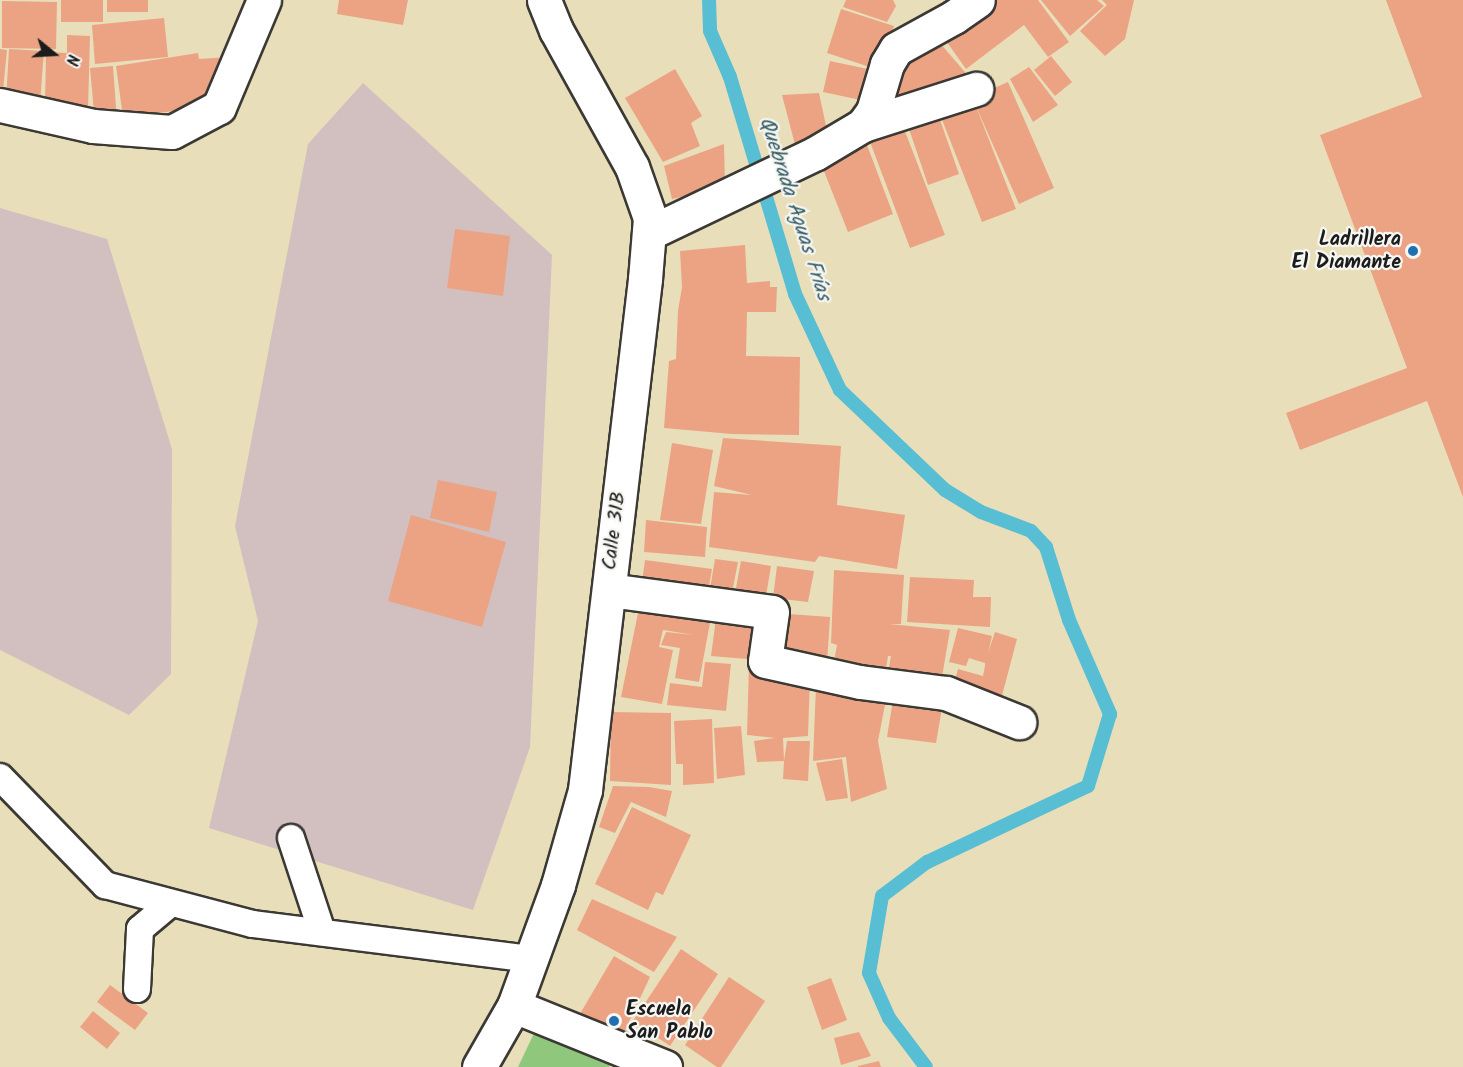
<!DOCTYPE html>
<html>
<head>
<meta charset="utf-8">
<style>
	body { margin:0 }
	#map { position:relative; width:1463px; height:1067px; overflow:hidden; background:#e9deba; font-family:Kalam,sans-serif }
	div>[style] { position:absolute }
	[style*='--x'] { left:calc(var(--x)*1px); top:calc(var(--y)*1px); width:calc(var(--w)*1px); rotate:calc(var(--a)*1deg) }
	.industrial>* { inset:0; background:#d2bfbf }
	.green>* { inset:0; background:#8fc87c }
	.stream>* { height:14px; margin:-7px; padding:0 7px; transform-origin:7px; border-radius:7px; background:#57bed4 }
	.building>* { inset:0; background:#eba384 }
	.roads { filter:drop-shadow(2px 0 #3b3934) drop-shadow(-2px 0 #3b3934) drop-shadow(0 2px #3b3934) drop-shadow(0 -2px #3b3934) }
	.service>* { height:26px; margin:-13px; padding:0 13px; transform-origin:13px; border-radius:13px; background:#fff }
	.minor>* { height:33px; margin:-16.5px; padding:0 16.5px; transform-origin:16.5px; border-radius:16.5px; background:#fff }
	.tertiary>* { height:33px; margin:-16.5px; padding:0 16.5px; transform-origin:16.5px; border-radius:16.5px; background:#fff }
	.dots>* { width:16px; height:16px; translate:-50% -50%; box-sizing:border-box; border:3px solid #f6f6f2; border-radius:50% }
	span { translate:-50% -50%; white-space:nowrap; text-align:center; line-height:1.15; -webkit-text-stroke:4.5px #f6f6f2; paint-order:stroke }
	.poi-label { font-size:20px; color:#1c1c1c; font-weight:700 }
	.right { translate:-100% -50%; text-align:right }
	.left { translate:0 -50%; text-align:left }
	.street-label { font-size:20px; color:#1c1c1c }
	.water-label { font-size:21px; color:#345d66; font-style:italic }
	.north { position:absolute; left:24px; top:24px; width:60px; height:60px; -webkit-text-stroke:4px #f6f6f2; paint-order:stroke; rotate:108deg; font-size:16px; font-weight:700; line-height:24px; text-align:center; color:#1c1c1c }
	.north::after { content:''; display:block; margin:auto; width:21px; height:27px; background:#1c1c1c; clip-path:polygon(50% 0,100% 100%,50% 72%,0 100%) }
</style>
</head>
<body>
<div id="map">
	<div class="industrial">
		<i style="clip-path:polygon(363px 83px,552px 255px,530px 747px,473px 910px,209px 828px,258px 621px,235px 526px,308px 144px)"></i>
		<i style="clip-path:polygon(0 208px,107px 239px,172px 449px,171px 674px,129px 715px,0 650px)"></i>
	</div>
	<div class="green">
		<i style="clip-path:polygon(537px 1027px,612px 1061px,609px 1067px,518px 1067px)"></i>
	</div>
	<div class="stream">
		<i style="--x:709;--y:0;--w:31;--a:88"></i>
		<i style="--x:710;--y:31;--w:50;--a:66.5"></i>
		<i style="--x:730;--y:77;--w:227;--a:73.3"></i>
		<i style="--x:795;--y:294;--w:106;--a:64.9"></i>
		<i style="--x:840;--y:390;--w:145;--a:43.6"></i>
		<i style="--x:945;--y:490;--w:42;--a:31.4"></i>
		<i style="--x:981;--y:512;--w:53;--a:20.8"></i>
		<i style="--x:1031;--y:531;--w:22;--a:47"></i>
		<i style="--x:1046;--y:547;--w:77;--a:72.5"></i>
		<i style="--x:1069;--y:620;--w:103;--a:66.4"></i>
		<i style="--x:1110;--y:714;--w:75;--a:107"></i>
		<i style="--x:1088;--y:786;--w:178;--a:154.7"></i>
		<i style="--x:927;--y:862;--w:56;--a:142.9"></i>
		<i style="--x:882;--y:896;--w:78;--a:99.6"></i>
		<i style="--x:869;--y:973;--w:49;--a:66"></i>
		<i style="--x:889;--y:1018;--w:61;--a:52.9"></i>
	</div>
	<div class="building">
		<i style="clip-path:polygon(61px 0,103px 0,103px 22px,61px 22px)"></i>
		<i style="clip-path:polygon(107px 0,148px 0,148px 12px,107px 12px)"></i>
		<i style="clip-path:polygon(339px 0,408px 0,403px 25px,337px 14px)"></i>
		<i style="clip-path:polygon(846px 0,893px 0,896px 6px,887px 22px,843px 7px)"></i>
		<i style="clip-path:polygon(995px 0,1038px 0,1069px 42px,1048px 57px,1024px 25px,966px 69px,944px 38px)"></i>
		<i style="clip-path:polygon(1041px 0,1097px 0,1104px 6px,1070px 36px)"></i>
		<i style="clip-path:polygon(1102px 0,1134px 0,1125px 39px,1105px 56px,1080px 31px,1107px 5px)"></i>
		<i style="clip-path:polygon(1386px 0,1463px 0,1463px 497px,1427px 401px,1300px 450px,1286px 413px,1407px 368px,1320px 135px,1422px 97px)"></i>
		<i style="clip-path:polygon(2px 1px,57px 2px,56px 49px,2px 48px)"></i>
		<i style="clip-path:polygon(841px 9px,894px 26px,879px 70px,827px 53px)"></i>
		<i style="clip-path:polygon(164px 18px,168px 57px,95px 64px,92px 25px)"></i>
		<i style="clip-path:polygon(67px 35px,90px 36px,88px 109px,45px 108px,46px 52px,67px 53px)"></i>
		<i style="clip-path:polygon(934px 36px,976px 85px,888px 111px,893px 65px)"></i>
		<i style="clip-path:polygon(0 49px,7px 50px,2px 101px,0 101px)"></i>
		<i style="clip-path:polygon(9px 49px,44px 51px,40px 103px,6px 101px)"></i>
		<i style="clip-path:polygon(198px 53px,199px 59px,230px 57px,209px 107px,123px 117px,116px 66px)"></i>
		<i style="clip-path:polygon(1051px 56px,1072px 82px,1055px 96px,1034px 70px)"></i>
		<i style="clip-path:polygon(830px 61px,877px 71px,870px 102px,823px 92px)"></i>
		<i style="clip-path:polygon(113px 66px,117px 121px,95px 123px,90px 68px)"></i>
		<i style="clip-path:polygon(1029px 67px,1058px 105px,1033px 122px,1010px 79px)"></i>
		<i style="clip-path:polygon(675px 69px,702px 116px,691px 123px,700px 146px,663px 162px,625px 98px)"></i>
		<i style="clip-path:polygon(1008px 82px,1054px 188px,1019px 204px,975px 104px,1016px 209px,982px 222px,939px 112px)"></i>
		<i style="clip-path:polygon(819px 93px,828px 135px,798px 156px,782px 95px)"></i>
		<i style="clip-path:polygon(938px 114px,959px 174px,928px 185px,908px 126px)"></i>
		<i style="clip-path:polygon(901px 121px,945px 235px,910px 248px,867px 134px)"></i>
		<i style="clip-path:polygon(864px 137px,893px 214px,848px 232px,820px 161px)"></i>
		<i style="clip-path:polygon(724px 144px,725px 187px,672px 199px,664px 166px)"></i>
		<i style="clip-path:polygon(455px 229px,510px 236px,503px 296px,447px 288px)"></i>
		<i style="clip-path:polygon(745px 245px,747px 283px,770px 281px,770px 287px,777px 287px,776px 312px,747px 312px,746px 356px,800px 357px,799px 435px,732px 434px,664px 428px,669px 361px,676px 359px,678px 311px,682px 287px,680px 251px)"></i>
		<i style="clip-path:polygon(723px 438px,841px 446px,837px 505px,905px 515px,897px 569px,819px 556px,815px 562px,709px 547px,714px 492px,752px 495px,714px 486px)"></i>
		<i style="clip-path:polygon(672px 443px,713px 450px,701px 524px,660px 520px)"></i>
		<i style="clip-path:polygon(438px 480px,497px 492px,489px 532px,430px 518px)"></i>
		<i style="clip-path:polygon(411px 515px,506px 542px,482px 627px,388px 601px)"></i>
		<i style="clip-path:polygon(646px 520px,707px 527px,705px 557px,644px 552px)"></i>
		<i style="clip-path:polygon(715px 559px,738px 562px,730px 603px,708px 601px)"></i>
		<i style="clip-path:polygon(645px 560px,712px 569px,707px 598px,641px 589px)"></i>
		<i style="clip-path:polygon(741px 561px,771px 566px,764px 608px,733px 604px)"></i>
		<i style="clip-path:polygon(777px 566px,814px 571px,808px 602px,773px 598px)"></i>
		<i style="clip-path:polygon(834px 570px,904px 575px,901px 624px,889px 624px,950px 630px,942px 677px,889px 688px,893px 668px,889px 667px,891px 656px,888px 656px,884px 681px,832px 672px,837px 645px,831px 643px)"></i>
		<i style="clip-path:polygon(910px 577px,974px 580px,973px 597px,991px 597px,990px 627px,907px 622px)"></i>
		<i style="clip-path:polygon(641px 598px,712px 612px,699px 682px,675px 678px,680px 648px,661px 645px,666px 632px,694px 635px,663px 630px,659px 647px,673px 650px,662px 704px,621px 697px)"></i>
		<i style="clip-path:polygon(717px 611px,766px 618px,759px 660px,711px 656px)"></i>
		<i style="clip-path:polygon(775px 613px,830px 617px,827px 664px,775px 655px)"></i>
		<i style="clip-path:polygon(958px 628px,992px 636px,988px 653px,995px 632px,1017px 639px,999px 707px,951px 694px,958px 669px,983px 676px,985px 666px,985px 663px,969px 658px,966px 666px,949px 662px)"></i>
		<i style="clip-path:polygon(705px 662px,731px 664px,726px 711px,667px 705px,670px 683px,702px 687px)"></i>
		<i style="clip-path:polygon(749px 664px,786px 673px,810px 675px,808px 736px,783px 738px,784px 761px,787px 741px,810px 741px,808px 781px,783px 779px,784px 761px,757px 762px,754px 741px,775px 738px,747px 735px)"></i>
		<i style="clip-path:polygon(816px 686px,888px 689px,878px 741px,887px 789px,851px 802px,846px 757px,813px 761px)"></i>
		<i style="clip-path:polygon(894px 694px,943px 702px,936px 743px,887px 737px)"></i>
		<i style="clip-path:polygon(611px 712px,671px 713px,671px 785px,610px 781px)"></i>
		<i style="clip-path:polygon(712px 719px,714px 783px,683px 785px,683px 764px,676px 764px,674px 721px)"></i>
		<i style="clip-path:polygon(741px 726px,745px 775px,717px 779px,714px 728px)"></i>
		<i style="clip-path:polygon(842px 759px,848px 798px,826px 801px,816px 763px)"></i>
		<i style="clip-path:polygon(613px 786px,649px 787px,672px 791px,666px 817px,631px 802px,615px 833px,599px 827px)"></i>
		<i style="clip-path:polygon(632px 807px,691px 835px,663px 895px,656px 892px,648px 910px,595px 884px)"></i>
		<i style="clip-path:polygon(592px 899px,677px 937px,654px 972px,577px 930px)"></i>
		<i style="clip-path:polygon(681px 949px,718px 974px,670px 1046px,633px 1021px)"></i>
		<i style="clip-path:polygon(614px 956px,650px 977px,619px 1043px,574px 1024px)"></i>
		<i style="clip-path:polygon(729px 977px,765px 1001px,721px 1067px,717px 1067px,685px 1045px)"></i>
		<i style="clip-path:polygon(831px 978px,847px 1020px,822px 1030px,807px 987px)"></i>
		<i style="clip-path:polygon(110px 985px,148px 1013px,135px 1030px,97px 1002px)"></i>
		<i style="clip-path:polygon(93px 1011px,120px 1033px,107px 1049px,80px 1027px)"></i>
		<i style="clip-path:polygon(859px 1032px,871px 1056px,841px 1065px,834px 1038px)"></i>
		<i style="clip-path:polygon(879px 1061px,881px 1067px,858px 1067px,858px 1066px)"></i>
	</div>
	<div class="roads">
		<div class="service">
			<i style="--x:0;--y:777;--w:151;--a:45.8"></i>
			<i style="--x:105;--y:885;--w:153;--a:14.8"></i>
			<i style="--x:253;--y:924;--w:280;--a:7.2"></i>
			<i style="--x:291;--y:838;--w:99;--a:71.7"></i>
			<i style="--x:137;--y:989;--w:60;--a:-87.1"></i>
			<i style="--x:140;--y:929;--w:40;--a:-40"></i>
		</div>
		<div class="minor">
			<i style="--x:0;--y:105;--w:95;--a:12.7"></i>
			<i style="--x:93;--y:126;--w:79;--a:4.3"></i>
			<i style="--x:172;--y:132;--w:53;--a:-28"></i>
			<i style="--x:219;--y:107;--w:116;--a:-67.2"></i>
			<i style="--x:863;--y:125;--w:119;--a:-17.7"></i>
			<i style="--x:649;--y:233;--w:185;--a:-25.6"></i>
			<i style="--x:816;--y:153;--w:55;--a:-30.8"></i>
			<i style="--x:863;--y:125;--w:17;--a:-54"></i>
			<i style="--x:873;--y:111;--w:49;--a:-73.4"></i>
			<i style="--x:887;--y:64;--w:17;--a:-59"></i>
			<i style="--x:896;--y:49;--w:66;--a:-28.9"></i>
			<i style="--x:954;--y:17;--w:29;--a:-35"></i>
			<i style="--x:514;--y:1006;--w:163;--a:22"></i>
		</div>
		<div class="tertiary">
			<i style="--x:609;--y:590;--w:164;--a:7.7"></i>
			<i style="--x:772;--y:612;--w:49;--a:98.1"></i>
			<i style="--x:765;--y:661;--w:97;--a:12.5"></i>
			<i style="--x:860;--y:682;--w:87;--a:7.3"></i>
			<i style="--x:946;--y:693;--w:79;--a:21.7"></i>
			<i style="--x:479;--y:1067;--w:70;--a:-60.2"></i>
			<i style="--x:514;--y:1006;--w:129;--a:-70"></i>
			<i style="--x:558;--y:885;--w:99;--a:-74.1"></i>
			<i style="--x:585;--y:790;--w:515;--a:-83.3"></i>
			<i style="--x:645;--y:279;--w:61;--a:-85.3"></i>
			<i style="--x:650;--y:218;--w:54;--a:-109.4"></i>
			<i style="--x:632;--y:167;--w:157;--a:-119"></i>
			<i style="--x:556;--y:30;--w:32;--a:-112"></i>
		</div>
	</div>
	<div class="dots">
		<i style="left:1413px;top:251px;background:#1f6fb2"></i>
		<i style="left:614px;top:1021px;background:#1f6fb2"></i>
	</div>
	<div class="poi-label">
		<span class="right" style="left:1401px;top:252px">Ladrillera<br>El Diamante</span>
		<span class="left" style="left:626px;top:1022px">Escuela<br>San Pablo</span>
	</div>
	<div class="street-label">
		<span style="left:615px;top:531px;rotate:-83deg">Calle 31B</span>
	</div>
	<div class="water-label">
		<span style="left:794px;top:209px;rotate:72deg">Quebrada Aguas Frías</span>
	</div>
	<div class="north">N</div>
</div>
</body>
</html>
